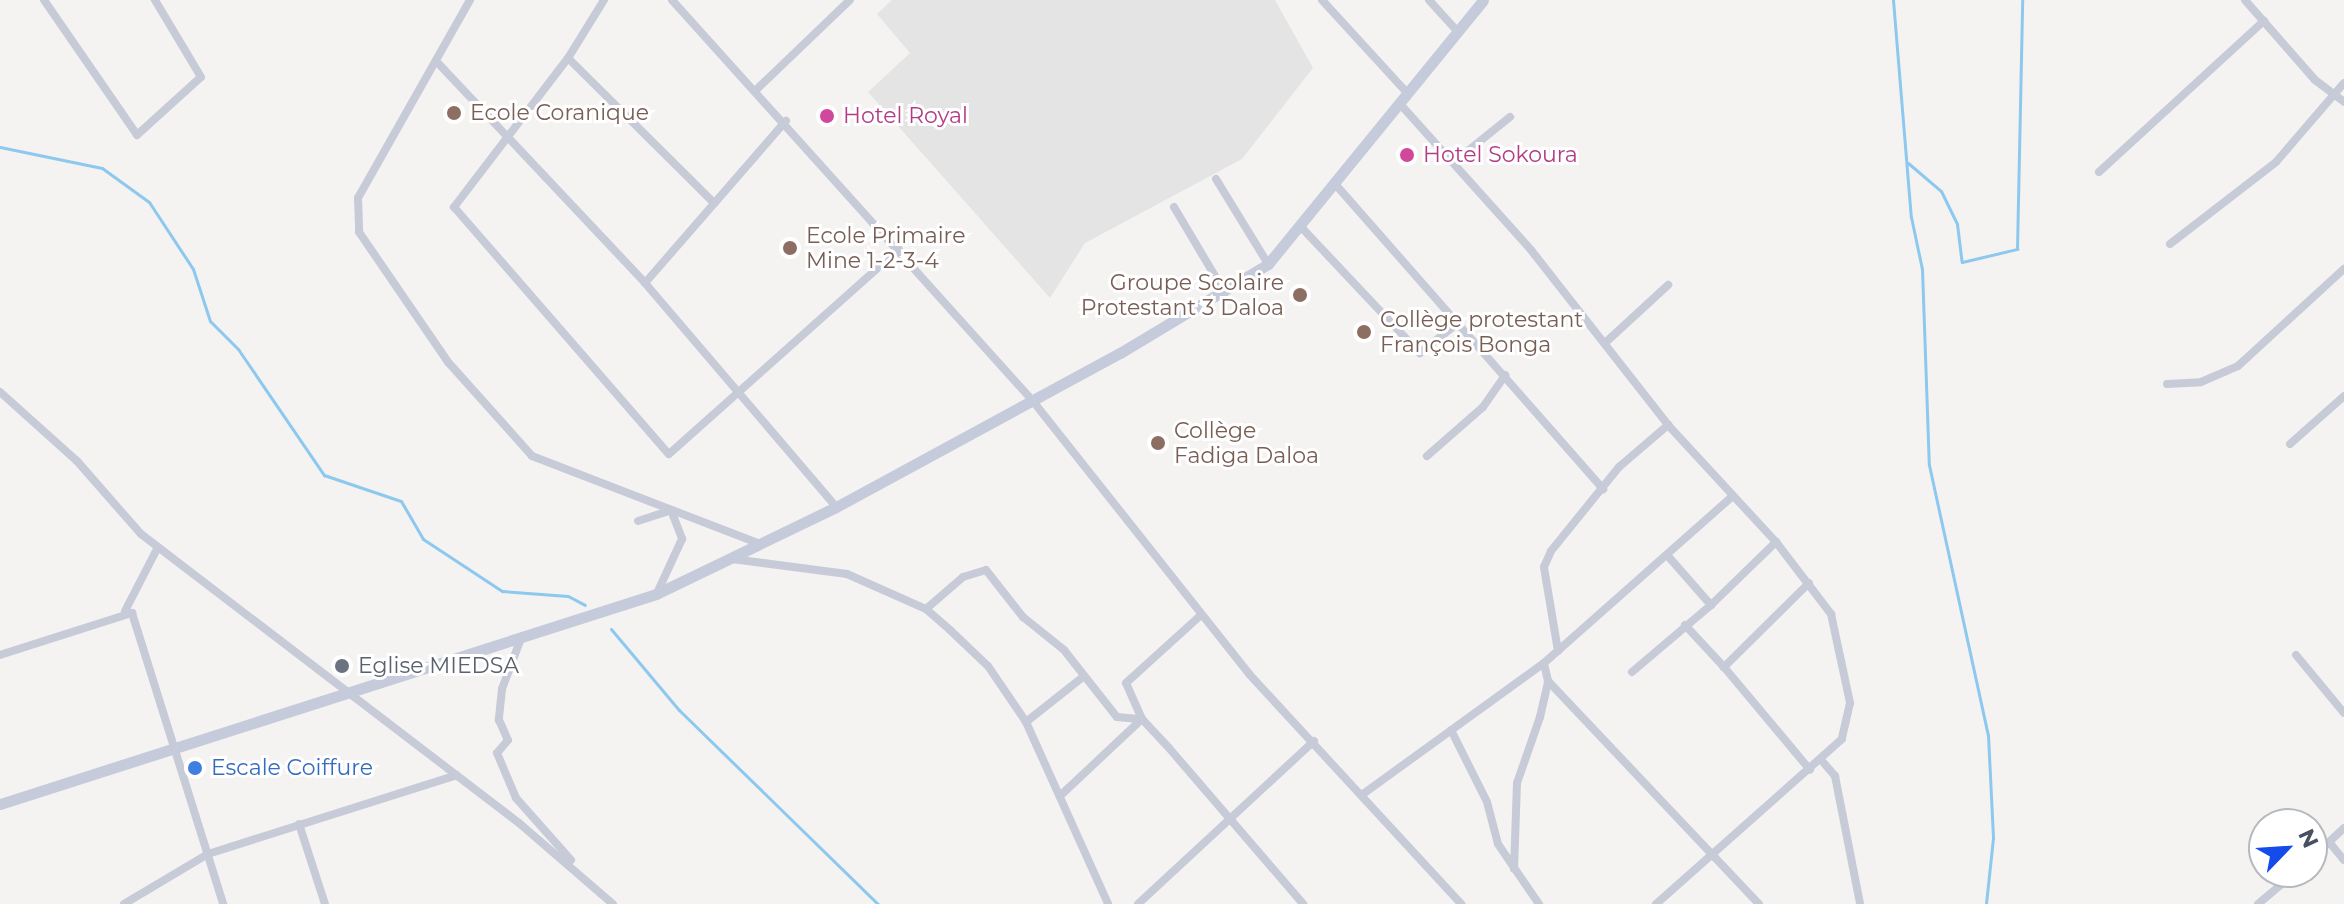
<!DOCTYPE html>
<html>
<head>
<meta charset="utf-8">
<style>
	body { margin:0 }
	#map { position:relative; width:2344px; height:904px; overflow:hidden; background:#f4f3f2; font-family:Montserrat,sans-serif }
	div>[style] { position:absolute }
	[style*='--x'] { left:calc(var(--x)*1px); top:calc(var(--y)*1px); width:calc(var(--w)*1px); rotate:calc(var(--a)*1deg) }
	.education>* { inset:0; background:#e5e4e4 }
	.stream>* { height:3px; margin:-1.5px; padding:0 1.5px; transform-origin:1.5px; border-radius:1.5px; background:#8dc8ef }
	.street>* { height:8px; margin:-4px; padding:0 4px; transform-origin:4px; border-radius:4px; background:#c6cbd7 }
	.secondary>* { height:11px; margin:-5.5px; padding:0 5.5px; transform-origin:5.5px; border-radius:5.5px; background:#c5cbdb }
	.dots>* { width:22px; height:22px; translate:-50% -50%; box-sizing:border-box; border:4px solid #fff; border-radius:50% }
	span { translate:-50% -50%; white-space:nowrap; text-align:center; line-height:1.15; -webkit-text-stroke:6px #fff; paint-order:stroke }
	.education-label { font-size:22px; color:#785e54 }
	.left { translate:0 -50%; text-align:left }
	.right { translate:-100% -50%; text-align:right }
	.hotel-label { font-size:22px; color:#b23c85 }
	.worship-label { font-size:22px; color:#5b616d }
	.shop-label { font-size:22px; color:#366cbe }
	.north { position:absolute; left:2248px; top:808px; width:80px; height:80px; box-sizing:border-box; background:#fff; border:2px solid #b6b9bf; border-radius:50%; rotate:65deg; font-size:22px; font-weight:700; line-height:32px; text-align:center; color:#495160 }
	.north::after { content:''; display:block; margin:auto; width:28px; height:36px; background:#164beb; clip-path:polygon(50% 0,100% 100%,50% 72%,0 100%) }
</style>
</head>
<body>
<div id="map">
	<div class="education">
		<i style="clip-path:polygon(892px 0,1275px 0,1313px 68px,1242px 159px,1085px 243px,1050px 298px,868px 92px,910px 53px,877px 14px)"></i>
	</div>
	<div class="stream">
		<i style="--x:1893;--y:0;--w:218;--a:85.3"></i>
		<i style="--x:1911;--y:217;--w:53;--a:78.1"></i>
		<i style="--x:1922;--y:269;--w:196;--a:88"></i>
		<i style="--x:1929;--y:465;--w:276;--a:77.7"></i>
		<i style="--x:1988;--y:735;--w:103;--a:87.2"></i>
		<i style="--x:1993;--y:838;--w:66;--a:96.1"></i>
		<i style="--x:0;--y:147;--w:104;--a:11.6"></i>
		<i style="--x:102;--y:168;--w:58;--a:35.9"></i>
		<i style="--x:149;--y:202;--w:80;--a:56.7"></i>
		<i style="--x:193;--y:269;--w:55;--a:71.9"></i>
		<i style="--x:210;--y:321;--w:40;--a:45"></i>
		<i style="--x:238;--y:349;--w:153;--a:55.7"></i>
		<i style="--x:324;--y:475;--w:81;--a:18.7"></i>
		<i style="--x:401;--y:501;--w:44;--a:59.9"></i>
		<i style="--x:423;--y:539;--w:95;--a:33.4"></i>
		<i style="--x:502;--y:591;--w:66;--a:4.3"></i>
		<i style="--x:568;--y:596;--w:19;--a:28"></i>
		<i style="--x:1908;--y:163;--w:43;--a:40.3"></i>
		<i style="--x:1941;--y:191;--w:37;--a:64"></i>
		<i style="--x:1957;--y:224;--w:38;--a:83"></i>
		<i style="--x:1962;--y:262;--w:57;--a:-13.3"></i>
		<i style="--x:2017;--y:249;--w:249;--a:-88.8"></i>
		<i style="--x:611;--y:629;--w:106;--a:50"></i>
		<i style="--x:679;--y:710;--w:278;--a:44.3"></i>
	</div>
	<div class="street">
		<i style="--x:44;--y:0;--w:164;--a:55.4"></i>
		<i style="--x:137;--y:135;--w:86;--a:-42.2"></i>
		<i style="--x:201;--y:77;--w:90;--a:-120.9"></i>
		<i style="--x:470;--y:0;--w:227;--a:119.5"></i>
		<i style="--x:358;--y:198;--w:34;--a:88"></i>
		<i style="--x:359;--y:232;--w:158;--a:55.6"></i>
		<i style="--x:448;--y:362;--w:126;--a:48.2"></i>
		<i style="--x:532;--y:456;--w:244;--a:21.1"></i>
		<i style="--x:604;--y:0;--w:68;--a:121.8"></i>
		<i style="--x:568;--y:58;--w:188;--a:127.4"></i>
		<i style="--x:454;--y:207;--w:327;--a:49"></i>
		<i style="--x:669;--y:454;--w:308;--a:-41.7"></i>
		<i style="--x:672;--y:0;--w:538;--a:48.01"></i>
		<i style="--x:1032;--y:400;--w:350;--a:51.6"></i>
		<i style="--x:1249;--y:674;--w:313;--a:47.3"></i>
		<i style="--x:1322;--y:0;--w:127;--a:47.5"></i>
		<i style="--x:1429;--y:0;--w:43;--a:47.8"></i>
		<i style="--x:2245;--y:0;--w:106;--a:48.8"></i>
		<i style="--x:2315;--y:80;--w:36;--a:37"></i>
		<i style="--x:568;--y:58;--w:206;--a:44.8"></i>
		<i style="--x:437;--y:62;--w:303;--a:46.7"></i>
		<i style="--x:645;--y:283;--w:294;--a:49.5"></i>
		<i style="--x:756;--y:90;--w:130;--a:-43.8"></i>
		<i style="--x:1401;--y:105;--w:195;--a:48.1"></i>
		<i style="--x:1531;--y:250;--w:222;--a:51.9"></i>
		<i style="--x:1668;--y:425;--w:159;--a:47.3"></i>
		<i style="--x:1776;--y:542;--w:91;--a:52.6"></i>
		<i style="--x:1831;--y:614;--w:91;--a:77.9"></i>
		<i style="--x:1850;--y:703;--w:37;--a:103"></i>
		<i style="--x:1842;--y:739;--w:249;--a:138.4"></i>
		<i style="--x:1454;--y:162;--w:72;--a:-38.8"></i>
		<i style="--x:2099;--y:172;--w:224;--a:-42.5"></i>
		<i style="--x:1216;--y:179;--w:100;--a:58.5"></i>
		<i style="--x:1336;--y:185;--w:405;--a:48.7"></i>
		<i style="--x:1174;--y:207;--w:100;--a:59.3"></i>
		<i style="--x:1302;--y:228;--w:172;--a:46.7"></i>
		<i style="--x:1420;--y:353;--w:50;--a:-38.5"></i>
		<i style="--x:2170;--y:244;--w:134;--a:-37.7"></i>
		<i style="--x:2276;--y:162;--w:104;--a:-49.3"></i>
		<i style="--x:645;--y:283;--w:215;--a:-49"></i>
		<i style="--x:1605;--y:343;--w:86;--a:-42.6"></i>
		<i style="--x:2167;--y:384;--w:34;--a:-3"></i>
		<i style="--x:2201;--y:382;--w:40;--a:-23.4"></i>
		<i style="--x:2238;--y:366;--w:144;--a:-42.5"></i>
		<i style="--x:0;--y:392;--w:103;--a:41.9"></i>
		<i style="--x:77;--y:461;--w:97;--a:48.8"></i>
		<i style="--x:141;--y:534;--w:476;--a:37.4"></i>
		<i style="--x:519;--y:823;--w:124;--a:40.8"></i>
		<i style="--x:2290;--y:444;--w:72;--a:-41.6"></i>
		<i style="--x:1427;--y:456;--w:74;--a:-41.2"></i>
		<i style="--x:1483;--y:407;--w:39;--a:-55"></i>
		<i style="--x:638;--y:521;--w:35;--a:-18"></i>
		<i style="--x:671;--y:510;--w:31;--a:69"></i>
		<i style="--x:682;--y:539;--w:60;--a:114.8"></i>
		<i style="--x:1667;--y:555;--w:67;--a:48.7"></i>
		<i style="--x:1711;--y:605;--w:91;--a:-44.1"></i>
		<i style="--x:732;--y:559;--w:116;--a:7.4"></i>
		<i style="--x:847;--y:574;--w:86;--a:23.9"></i>
		<i style="--x:926;--y:609;--w:32;--a:41"></i>
		<i style="--x:950;--y:630;--w:52;--a:43.5"></i>
		<i style="--x:988;--y:666;--w:68;--a:55.8"></i>
		<i style="--x:1026;--y:722;--w:200;--a:65.7"></i>
		<i style="--x:1809;--y:583;--w:120;--a:135.3"></i>
		<i style="--x:1724;--y:667;--w:134;--a:50.1"></i>
		<i style="--x:926;--y:609;--w:49;--a:-40.9"></i>
		<i style="--x:963;--y:577;--w:24;--a:-17"></i>
		<i style="--x:986;--y:570;--w:60;--a:51.8"></i>
		<i style="--x:1023;--y:617;--w:53;--a:38.8"></i>
		<i style="--x:1064;--y:650;--w:85;--a:51.7"></i>
		<i style="--x:1117;--y:717;--w:25;--a:5"></i>
		<i style="--x:1142;--y:719;--w:40;--a:47"></i>
		<i style="--x:1169;--y:748;--w:206;--a:49.3"></i>
		<i style="--x:125;--y:611;--w:72;--a:-62.7"></i>
		<i style="--x:1685;--y:625;--w:57;--a:47.1"></i>
		<i style="--x:520;--y:641;--w:51;--a:110.6"></i>
		<i style="--x:502;--y:689;--w:31;--a:96"></i>
		<i style="--x:499;--y:720;--w:22;--a:66"></i>
		<i style="--x:508;--y:740;--w:17;--a:130"></i>
		<i style="--x:497;--y:753;--w:49;--a:67.1"></i>
		<i style="--x:516;--y:798;--w:83;--a:48.4"></i>
		<i style="--x:1558;--y:651;--w:85;--a:-99.5"></i>
		<i style="--x:1544;--y:567;--w:17;--a:-66"></i>
		<i style="--x:1551;--y:551;--w:108;--a:-51"></i>
		<i style="--x:1619;--y:467;--w:65;--a:-40.6"></i>
		<i style="--x:0;--y:655;--w:139;--a:-17.7"></i>
		<i style="--x:132;--y:613;--w:305;--a:72.6"></i>
		<i style="--x:2296;--y:655;--w:75;--a:50.4"></i>
		<i style="--x:1632;--y:672;--w:104;--a:-40.3"></i>
		<i style="--x:1548;--y:681;--w:307;--a:46.6"></i>
		<i style="--x:1026;--y:722;--w:74;--a:-38.4"></i>
		<i style="--x:1451;--y:730;--w:80;--a:63.4"></i>
		<i style="--x:1487;--y:802;--w:43;--a:75.3"></i>
		<i style="--x:1498;--y:844;--w:73;--a:55.7"></i>
		<i style="--x:1822;--y:761;--w:20;--a:49"></i>
		<i style="--x:1835;--y:776;--w:130;--a:78.9"></i>
		<i style="--x:1363;--y:794;--w:223;--a:-35.9"></i>
		<i style="--x:1544;--y:663;--w:252;--a:-41.5"></i>
		<i style="--x:1061;--y:795;--w:111;--a:-43.2"></i>
		<i style="--x:1142;--y:719;--w:39;--a:-114"></i>
		<i style="--x:1126;--y:683;--w:101;--a:-42.2"></i>
		<i style="--x:299;--y:824;--w:84;--a:72"></i>
		<i style="--x:2330;--y:843;--w:22;--a:51"></i>
		<i style="--x:2312;--y:858;--w:44;--a:-43.2"></i>
		<i style="--x:1514;--y:869;--w:86;--a:-88"></i>
		<i style="--x:1517;--y:783;--w:70;--a:-70.8"></i>
		<i style="--x:1540;--y:717;--w:37;--a:-77"></i>
		<i style="--x:1548;--y:681;--w:18;--a:-103"></i>
		<i style="--x:124;--y:904;--w:98;--a:-30.8"></i>
		<i style="--x:208;--y:854;--w:261;--a:-17.6"></i>
		<i style="--x:1138;--y:904;--w:240;--a:-42.8"></i>
		<i style="--x:2258;--y:904;--w:50;--a:-40.1"></i>
	</div>
	<div class="secondary">
		<i style="--x:0;--y:804;--w:689;--a:-17.75"></i>
		<i style="--x:656;--y:594;--w:200;--a:-25.8"></i>
		<i style="--x:836;--y:507;--w:323;--a:-28.5"></i>
		<i style="--x:1120;--y:353;--w:173;--a:-31"></i>
		<i style="--x:1268;--y:264;--w:340;--a:-50.8"></i>
	</div>
	<div class="dots">
		<i style="left:454px;top:113px;background:#8d6e63"></i>
		<i style="left:827px;top:116px;background:#d1479c"></i>
		<i style="left:1407px;top:155px;background:#d1479c"></i>
		<i style="left:790px;top:248px;background:#8d6e63"></i>
		<i style="left:1300px;top:295px;background:#8d6e63"></i>
		<i style="left:1364px;top:332px;background:#8d6e63"></i>
		<i style="left:1158px;top:443px;background:#8d6e63"></i>
		<i style="left:342px;top:666px;background:#6b7280"></i>
		<i style="left:195px;top:768px;background:#3f7fe0"></i>
	</div>
	<div class="education-label">
		<span class="left" style="left:470px;top:113px">Ecole Coranique</span>
		<span class="left" style="left:806px;top:248px">Ecole Primaire<br>Mine 1-2-3-4</span>
		<span class="right" style="left:1284px;top:295px">Groupe Scolaire<br>Protestant 3 Daloa</span>
		<span class="left" style="left:1380px;top:332px">Collège protestant<br>François Bonga</span>
		<span class="left" style="left:1174px;top:443px">Collège<br>Fadiga Daloa</span>
	</div>
	<div class="hotel-label">
		<span class="left" style="left:843px;top:116px">Hotel Royal</span>
		<span class="left" style="left:1423px;top:155px">Hotel Sokoura</span>
	</div>
	<div class="worship-label">
		<span class="left" style="left:358px;top:666px">Eglise MIEDSA</span>
	</div>
	<div class="shop-label">
		<span class="left" style="left:211px;top:768px">Escale Coiffure</span>
	</div>
	<div class="north">N</div>
</div>
</body>
</html>
